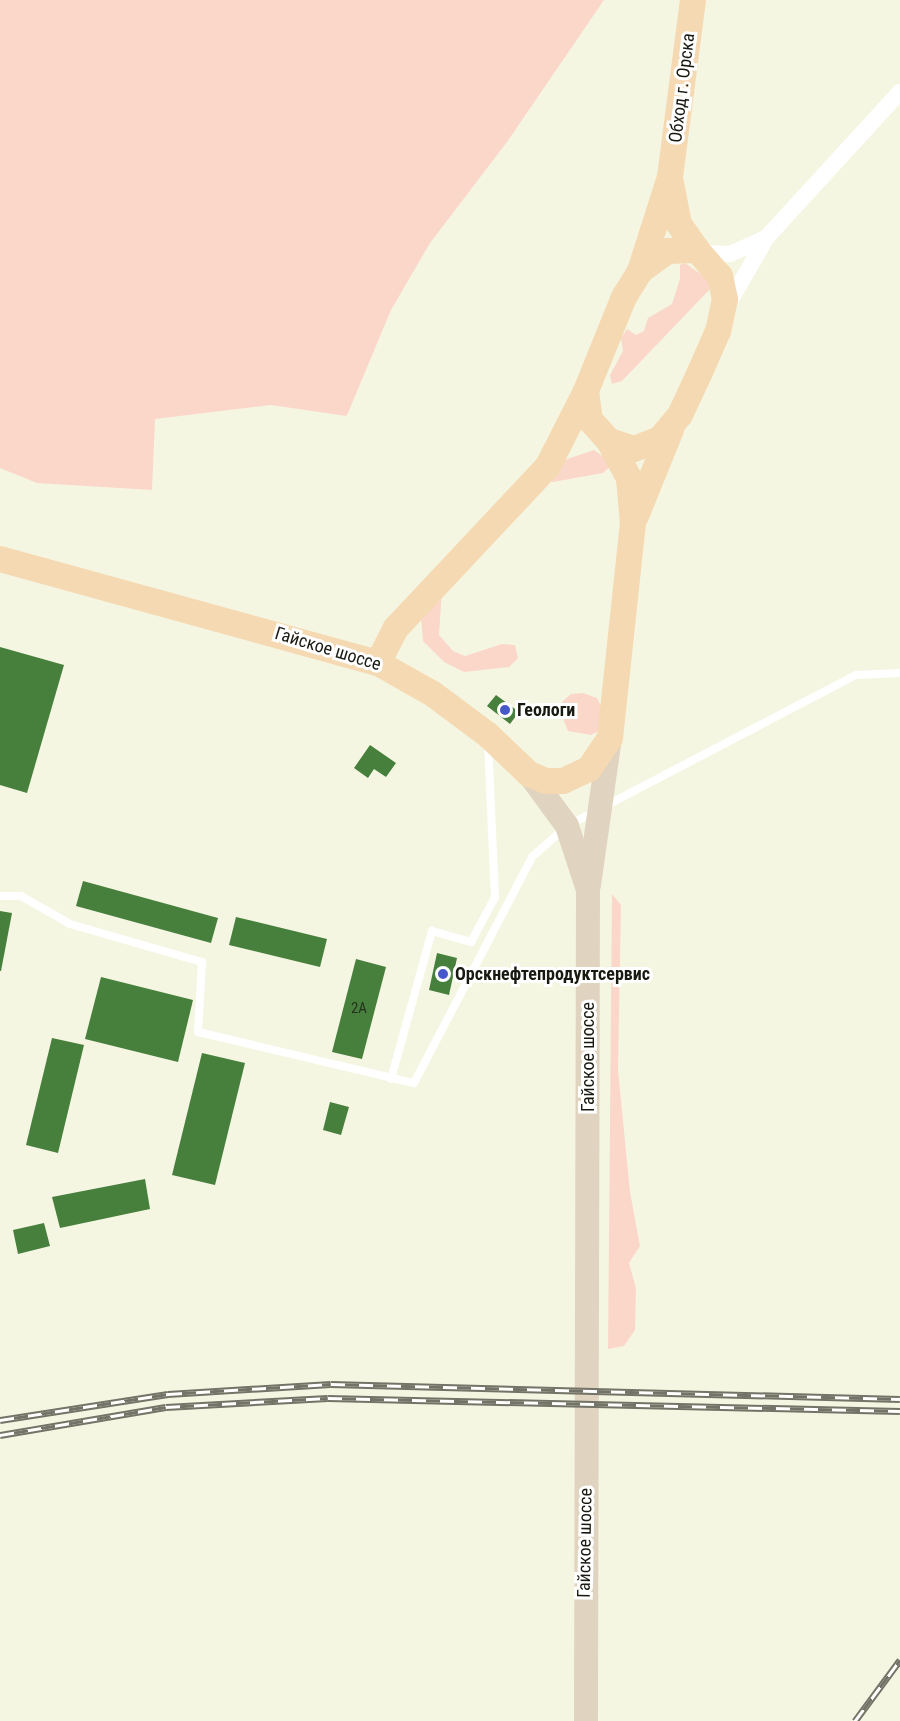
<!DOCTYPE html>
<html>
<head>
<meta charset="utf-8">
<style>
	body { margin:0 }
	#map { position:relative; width:900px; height:1721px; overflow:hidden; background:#f5f6e2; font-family:"Roboto Condensed",sans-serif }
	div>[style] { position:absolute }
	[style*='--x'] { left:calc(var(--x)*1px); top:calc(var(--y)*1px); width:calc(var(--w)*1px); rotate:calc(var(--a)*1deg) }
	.green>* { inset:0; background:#fbd7ca }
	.building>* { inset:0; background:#477f3d }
	.service>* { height:8px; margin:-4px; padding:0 4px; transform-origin:4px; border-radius:4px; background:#fff }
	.minor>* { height:16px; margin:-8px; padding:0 8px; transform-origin:8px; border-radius:8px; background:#fff }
	.secondary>* { height:24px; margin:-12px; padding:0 12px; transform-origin:12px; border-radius:12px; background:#e0d4c1 }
	.primary>* { height:26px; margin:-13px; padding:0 13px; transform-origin:13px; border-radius:13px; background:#f5d9b2 }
	.rail>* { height:7px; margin-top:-3.5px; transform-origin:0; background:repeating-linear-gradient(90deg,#fff 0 14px,#737367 0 28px); box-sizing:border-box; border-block:2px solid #737367 }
	.dots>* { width:16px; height:16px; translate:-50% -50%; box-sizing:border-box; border:3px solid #fff; border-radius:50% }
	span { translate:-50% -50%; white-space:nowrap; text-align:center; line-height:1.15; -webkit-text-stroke:6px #fff; paint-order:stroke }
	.number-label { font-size:15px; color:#24321d }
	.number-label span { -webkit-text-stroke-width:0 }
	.street-label { font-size:18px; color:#191912 }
	.poi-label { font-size:18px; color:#191912; font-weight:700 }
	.left { translate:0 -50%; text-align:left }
</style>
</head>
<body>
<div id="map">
	<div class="green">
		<i style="clip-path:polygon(0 0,604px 0,507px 142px,430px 243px,391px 310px,348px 413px,346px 416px,271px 405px,155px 419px,152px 490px,37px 483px,0 468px)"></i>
		<i style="clip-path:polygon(685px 263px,709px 280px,711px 288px,622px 381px,612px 384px,610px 375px,623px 351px,621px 338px,627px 329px,636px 335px,644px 331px,648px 318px,672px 304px,680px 279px,680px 265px)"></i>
		<i style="clip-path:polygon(594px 450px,613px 464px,603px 473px,553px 482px,547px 478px,567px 459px)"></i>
		<i style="clip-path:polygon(442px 589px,439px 635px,453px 651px,465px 656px,502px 644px,515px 645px,518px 658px,509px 667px,464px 672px,444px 662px,423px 641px,421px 617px)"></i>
		<i style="clip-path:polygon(583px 693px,597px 698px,602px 708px,601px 730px,591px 735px,568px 731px,561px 714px,562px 702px,571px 694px)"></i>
		<i style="clip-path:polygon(612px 894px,621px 905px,618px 1070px,630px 1192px,640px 1246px,629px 1263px,636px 1288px,635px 1330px,624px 1346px,608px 1349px)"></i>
	</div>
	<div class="building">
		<i style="clip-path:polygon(0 647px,64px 665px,27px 793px,0 785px)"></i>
		<i style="clip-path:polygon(496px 695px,519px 712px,510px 724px,487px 706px)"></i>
		<i style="clip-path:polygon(370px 745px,396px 763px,386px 777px,374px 769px,368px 778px,354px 768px)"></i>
		<i style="clip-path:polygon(83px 881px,218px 918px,211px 943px,76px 906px)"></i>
		<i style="clip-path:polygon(0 911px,12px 913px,1px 971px,0 971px)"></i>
		<i style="clip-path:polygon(236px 917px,327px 939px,320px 967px,229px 945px)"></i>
		<i style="clip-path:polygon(437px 953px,457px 958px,449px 995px,429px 990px)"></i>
		<i style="clip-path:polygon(356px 959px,386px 967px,362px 1059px,332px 1052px)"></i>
		<i style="clip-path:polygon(101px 977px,193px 1000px,178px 1062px,85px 1039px)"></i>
		<i style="clip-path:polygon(52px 1038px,84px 1045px,58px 1153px,26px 1145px)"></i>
		<i style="clip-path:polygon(202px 1053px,245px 1063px,215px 1185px,172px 1175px)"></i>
		<i style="clip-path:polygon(330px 1102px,349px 1107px,341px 1135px,323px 1130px)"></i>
		<i style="clip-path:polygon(145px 1179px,150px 1209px,60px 1228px,52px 1197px)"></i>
		<i style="clip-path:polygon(44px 1223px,50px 1246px,18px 1254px,13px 1230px)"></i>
	</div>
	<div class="service">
		<i style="--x:0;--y:896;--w:21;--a:0"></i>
		<i style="--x:21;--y:896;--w:56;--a:29.7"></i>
		<i style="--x:70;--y:924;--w:137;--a:16.1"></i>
		<i style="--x:202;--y:962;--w:70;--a:93.3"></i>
		<i style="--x:198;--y:1032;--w:222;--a:13.3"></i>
		<i style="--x:414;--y:1083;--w:255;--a:-62.4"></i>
		<i style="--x:532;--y:857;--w:47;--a:-41.5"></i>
		<i style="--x:567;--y:826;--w:326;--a:-27.6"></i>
		<i style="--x:856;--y:675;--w:44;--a:-2.6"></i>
		<i style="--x:391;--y:1079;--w:154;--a:-74.5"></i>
		<i style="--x:432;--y:931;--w:41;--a:15.8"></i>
		<i style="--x:471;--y:942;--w:51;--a:-61.9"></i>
		<i style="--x:495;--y:897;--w:154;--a:-92.6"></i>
	</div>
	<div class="minor">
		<i style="--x:701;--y:253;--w:29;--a:2"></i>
		<i style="--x:730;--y:254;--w:39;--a:-24"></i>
		<i style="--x:726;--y:308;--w:82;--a:-60"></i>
		<i style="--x:767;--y:237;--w:197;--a:-47.5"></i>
	</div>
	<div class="secondary">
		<i style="--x:529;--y:774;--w:64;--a:53.8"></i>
		<i style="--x:567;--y:826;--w:67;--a:71.8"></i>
		<i style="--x:588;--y:890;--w:831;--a:90.14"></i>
		<i style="--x:589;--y:885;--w:148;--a:-81.9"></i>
	</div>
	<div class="primary">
		<i style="--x:671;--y:183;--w:42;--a:79"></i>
		<i style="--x:679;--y:224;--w:32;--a:55"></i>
		<i style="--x:640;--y:271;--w:99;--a:-72.3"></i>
		<i style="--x:670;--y:177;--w:178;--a:-82.6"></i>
		<i style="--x:636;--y:516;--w:93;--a:-67.9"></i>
		<i style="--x:0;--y:559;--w:392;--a:15.4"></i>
		<i style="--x:378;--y:663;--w:63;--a:29.4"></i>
		<i style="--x:433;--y:694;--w:69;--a:36.7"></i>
		<i style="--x:488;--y:735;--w:57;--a:43.6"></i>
		<i style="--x:529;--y:774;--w:18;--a:22"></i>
		<i style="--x:546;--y:781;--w:17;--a:0"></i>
		<i style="--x:563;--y:781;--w:29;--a:-25"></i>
		<i style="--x:589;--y:769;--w:37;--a:-56"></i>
		<i style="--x:610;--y:738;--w:215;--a:-83.9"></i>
		<i style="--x:633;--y:524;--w:46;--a:-95"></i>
		<i style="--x:629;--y:478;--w:42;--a:-118.4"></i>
		<i style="--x:609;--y:441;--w:28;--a:-132"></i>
		<i style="--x:590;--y:420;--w:29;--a:-98"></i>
		<i style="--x:586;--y:391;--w:101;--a:-68"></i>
		<i style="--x:624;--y:297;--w:31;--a:-58"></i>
		<i style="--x:640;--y:271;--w:34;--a:-36"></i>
		<i style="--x:668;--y:251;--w:29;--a:-2"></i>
		<i style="--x:697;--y:250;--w:35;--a:49"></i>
		<i style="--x:720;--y:276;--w:24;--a:78"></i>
		<i style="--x:725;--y:299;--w:33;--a:102"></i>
		<i style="--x:718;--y:331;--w:45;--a:113.7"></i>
		<i style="--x:700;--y:372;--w:47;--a:114.9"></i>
		<i style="--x:680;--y:415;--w:31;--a:130"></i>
		<i style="--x:660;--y:439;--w:28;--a:159"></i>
		<i style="--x:634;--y:449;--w:26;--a:-162"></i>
		<i style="--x:378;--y:663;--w:39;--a:-63"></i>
		<i style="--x:396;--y:628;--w:222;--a:-46.8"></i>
		<i style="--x:548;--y:466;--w:84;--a:-63.1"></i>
	</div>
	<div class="rail">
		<i style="--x:0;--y:1420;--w:170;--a:-8.8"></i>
		<i style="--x:168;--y:1394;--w:163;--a:-3.5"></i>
		<i style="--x:331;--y:1384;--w:569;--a:1.51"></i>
		<i style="--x:0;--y:1435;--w:168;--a:-9.6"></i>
		<i style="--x:166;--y:1407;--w:162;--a:-3.2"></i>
		<i style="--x:328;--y:1398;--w:572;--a:1.3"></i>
		<i style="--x:855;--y:1721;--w:76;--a:-53.6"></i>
	</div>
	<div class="dots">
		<i style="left:505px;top:710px;background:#4758cc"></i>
		<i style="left:443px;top:974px;background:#4758cc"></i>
	</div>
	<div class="number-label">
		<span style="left:359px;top:1009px">2А</span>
	</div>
	<div class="street-label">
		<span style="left:682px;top:88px;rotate:-83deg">Обход г. Орска</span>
		<span style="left:328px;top:649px;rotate:17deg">Гайское шоссе</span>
		<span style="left:588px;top:1057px;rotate:-90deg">Гайское шоссе</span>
		<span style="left:585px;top:1543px;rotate:-89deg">Гайское шоссе</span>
	</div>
	<div class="poi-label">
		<span class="left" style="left:517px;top:710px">Геологи</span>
		<span class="left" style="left:455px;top:974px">Орскнефтепродуктсервис</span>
	</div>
</div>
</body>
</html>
